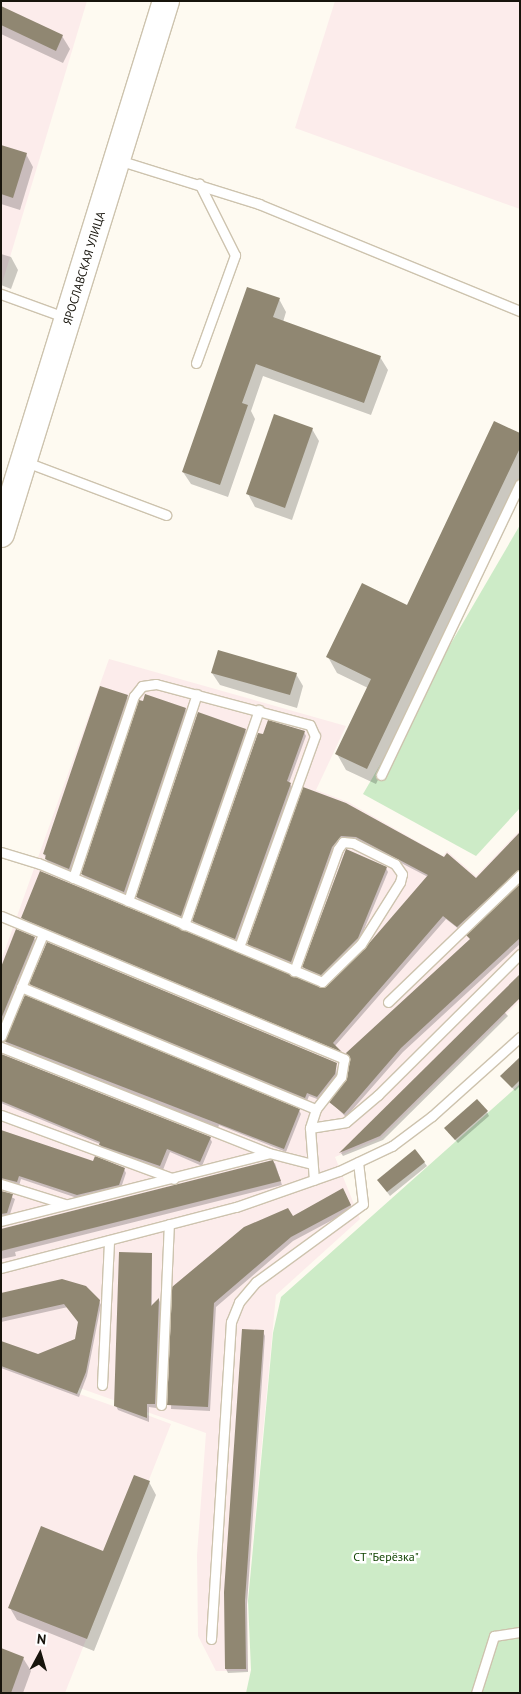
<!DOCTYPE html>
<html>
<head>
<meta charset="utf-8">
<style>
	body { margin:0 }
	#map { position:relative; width:521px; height:1694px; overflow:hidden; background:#fefaf1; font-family:"PT Sans",sans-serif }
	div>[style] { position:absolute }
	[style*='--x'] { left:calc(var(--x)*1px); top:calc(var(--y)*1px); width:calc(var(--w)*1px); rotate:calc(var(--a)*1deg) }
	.industrial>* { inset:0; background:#fceceb }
	.green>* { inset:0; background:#cdebc7 }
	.shadow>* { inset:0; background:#0003 }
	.building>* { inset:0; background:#908772 }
	.roads { filter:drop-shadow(1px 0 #cdc3ae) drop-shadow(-1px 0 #cdc3ae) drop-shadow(0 1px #cdc3ae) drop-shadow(0 -1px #cdc3ae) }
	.service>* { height:9px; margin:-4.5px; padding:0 4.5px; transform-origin:4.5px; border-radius:4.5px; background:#fff }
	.secondary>* { height:26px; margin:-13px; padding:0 13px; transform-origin:13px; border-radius:13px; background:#fff }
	span { translate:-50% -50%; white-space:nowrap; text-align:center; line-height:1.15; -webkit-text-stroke:5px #fff; paint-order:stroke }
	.street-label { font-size:12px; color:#17140c }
	.park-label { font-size:12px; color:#104302 }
	.frame { position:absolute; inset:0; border:2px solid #17140c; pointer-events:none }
	.north { position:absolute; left:15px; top:1629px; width:50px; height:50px; -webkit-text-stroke:4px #fff; paint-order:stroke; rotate:6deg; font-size:14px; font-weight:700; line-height:20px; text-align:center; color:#17140c }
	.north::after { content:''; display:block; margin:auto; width:18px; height:22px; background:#17140c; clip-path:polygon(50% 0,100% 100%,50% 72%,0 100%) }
</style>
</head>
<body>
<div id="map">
	<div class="industrial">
		<i style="clip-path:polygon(1px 1px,87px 1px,1px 287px)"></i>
		<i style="clip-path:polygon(335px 1px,520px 1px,520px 209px,295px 128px)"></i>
		<i style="clip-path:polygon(109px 659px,346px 726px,316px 790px,348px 802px,443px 856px,447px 851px,476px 876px,520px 830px,520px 1001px,381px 1138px,335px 1157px,360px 1219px,276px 1295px,247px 1601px,248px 1671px,216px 1671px,198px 1636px,197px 1555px,206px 1433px,1px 1360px,1px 961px)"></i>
		<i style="clip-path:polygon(1px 1366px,147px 1418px,147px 1415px,171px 1424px,65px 1693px,1px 1693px)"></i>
	</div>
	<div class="green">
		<i style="clip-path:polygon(520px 525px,520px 808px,476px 856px,363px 794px)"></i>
		<i style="clip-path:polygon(520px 1084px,520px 1693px,246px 1693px,251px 1670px,248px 1601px,273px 1333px,281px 1297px)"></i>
	</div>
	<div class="shadow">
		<i style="clip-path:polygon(1px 7px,62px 36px,70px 49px,63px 63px,1px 34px)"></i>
		<i style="clip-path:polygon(1px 147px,26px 154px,33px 167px,20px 210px,1px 204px)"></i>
		<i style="clip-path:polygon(1px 254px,11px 257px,18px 270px,11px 289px,1px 285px)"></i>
		<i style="clip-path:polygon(279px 299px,286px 312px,283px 322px,380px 357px,388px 370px,371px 415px,263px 376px,251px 411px,255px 419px,228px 497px,191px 484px,183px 472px)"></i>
		<i style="clip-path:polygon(312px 429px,319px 441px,292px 520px,255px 507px,248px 494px)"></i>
		<i style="clip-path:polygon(520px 434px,520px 483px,376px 784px,346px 770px,337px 754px,368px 688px,337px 673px,328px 657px,407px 606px)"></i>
		<i style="clip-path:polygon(212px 673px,296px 674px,303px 686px,297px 708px,220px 685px)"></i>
		<i style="clip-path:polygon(127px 696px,129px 701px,71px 873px,48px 863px,44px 854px)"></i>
		<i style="clip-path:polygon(185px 709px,187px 713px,126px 896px,85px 878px,82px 874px)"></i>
		<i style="clip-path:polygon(245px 730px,247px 734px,183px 919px,140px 901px,137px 897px)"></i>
		<i style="clip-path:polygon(304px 732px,306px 736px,289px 783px,293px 788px,237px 942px,196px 925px,193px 921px,264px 736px)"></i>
		<i style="clip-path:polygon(304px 789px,476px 880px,520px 834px,520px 874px,460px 930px,446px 919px,335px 1046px,342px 1054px,25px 921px,22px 917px,319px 989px,327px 988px,366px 949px,428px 877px,359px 841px,343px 840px,293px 965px,251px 948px,248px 944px)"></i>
		<i style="clip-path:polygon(386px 868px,388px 872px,358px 944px,323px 978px,306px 971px,304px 967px)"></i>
		<i style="clip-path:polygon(520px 886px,520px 944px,403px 1052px,346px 1117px,331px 1102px,348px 1079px,351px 1060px,471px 940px,468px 936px)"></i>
		<i style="clip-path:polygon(34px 938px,36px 942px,1px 1028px,1px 971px)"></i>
		<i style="clip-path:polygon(31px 984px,336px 1064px,337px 1079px,320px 1100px,309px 1096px,307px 1101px,33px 988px)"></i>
		<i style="clip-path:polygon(494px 1001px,508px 1016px,383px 1140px,343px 1156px,341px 1153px)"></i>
		<i style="clip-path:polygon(5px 1041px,299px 1110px,301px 1114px,286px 1152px,219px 1125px,218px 1128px,8px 1045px)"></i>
		<i style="clip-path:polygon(1px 1054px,210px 1138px,212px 1142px,202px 1166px,170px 1152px,163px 1170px,103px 1149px,100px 1144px,1px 1103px)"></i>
		<i style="clip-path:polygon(520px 1059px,520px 1086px,515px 1091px,502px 1076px)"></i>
		<i style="clip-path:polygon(487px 1112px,489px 1116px,458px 1143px,448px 1132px)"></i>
		<i style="clip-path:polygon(1px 1132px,94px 1163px,124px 1169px,126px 1173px,121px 1188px,80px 1199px,21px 1179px,19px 1186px,1px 1182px)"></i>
		<i style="clip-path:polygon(424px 1162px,427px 1166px,390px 1196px,381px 1184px)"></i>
		<i style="clip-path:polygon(275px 1163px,282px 1185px,15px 1252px,16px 1256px,1px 1259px,1px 1230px)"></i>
		<i style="clip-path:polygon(342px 1190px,353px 1209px,293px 1241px,216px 1307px,210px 1411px,171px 1409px,174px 1288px)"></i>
		<i style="clip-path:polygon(1px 1191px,15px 1199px,9px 1217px,1px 1220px)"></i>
		<i style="clip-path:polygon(152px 1254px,152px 1306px,159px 1300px,161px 1304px,156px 1408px,149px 1407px,149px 1422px,118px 1410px,116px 1406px)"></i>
		<i style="clip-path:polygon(1px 1294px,99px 1301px,101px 1305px,87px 1376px,79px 1397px,1px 1368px,1px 1342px,38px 1356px,76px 1340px,79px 1322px,68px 1307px,1px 1322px)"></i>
		<i style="clip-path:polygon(263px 1332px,265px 1336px,247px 1605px,248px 1672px,228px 1673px,226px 1669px)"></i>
		<i style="clip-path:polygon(149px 1482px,156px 1495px,94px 1651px,17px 1620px,10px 1608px,104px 1553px)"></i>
		<i style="clip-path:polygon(23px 1658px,31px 1671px,23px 1693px,1px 1693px)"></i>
	</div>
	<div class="building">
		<i style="clip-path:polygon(1px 6px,63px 35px,56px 51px,1px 25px)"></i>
		<i style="clip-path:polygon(1px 145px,27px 153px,13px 198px,1px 194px)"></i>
		<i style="clip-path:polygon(247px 287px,280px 298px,273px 317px,381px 356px,364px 403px,256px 364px,242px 403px,248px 405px,220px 485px,182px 472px)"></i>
		<i style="clip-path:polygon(274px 414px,313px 428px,285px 508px,246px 494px)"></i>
		<i style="clip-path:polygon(494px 421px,520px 433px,520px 448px,367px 769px,335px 754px,371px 679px,326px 657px,362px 583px,407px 605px)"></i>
		<i style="clip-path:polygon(218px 650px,297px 673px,290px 695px,211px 673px)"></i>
		<i style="clip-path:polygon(100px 686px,128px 695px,69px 869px,45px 859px,46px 855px,43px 854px)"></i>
		<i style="clip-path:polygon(145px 694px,186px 708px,124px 892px,81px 874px,139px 700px,143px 701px)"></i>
		<i style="clip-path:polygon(198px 712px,246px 729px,181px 916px,136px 897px)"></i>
		<i style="clip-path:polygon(268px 720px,305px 731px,287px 781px,291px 783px,235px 939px,192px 921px,258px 733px,263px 734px)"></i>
		<i style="clip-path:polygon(303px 787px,346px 803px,444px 857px,447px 853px,476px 878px,520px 832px,520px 869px,457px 927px,443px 916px,333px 1043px,342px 1052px,21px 918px,40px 871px,324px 988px,365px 948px,428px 875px,356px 837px,341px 836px,332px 847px,291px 962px,247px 944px)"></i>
		<i style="clip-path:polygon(346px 849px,387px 867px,358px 938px,321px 975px,302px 967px)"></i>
		<i style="clip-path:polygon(520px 884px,520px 938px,401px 1048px,344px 1114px,329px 1102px,347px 1078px,350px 1060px,346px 1053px,470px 939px,466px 935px)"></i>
		<i style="clip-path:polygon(16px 929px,35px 937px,1px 1019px,1px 967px)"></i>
		<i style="clip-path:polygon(47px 942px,337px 1063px,335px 1074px,317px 1097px,307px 1093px,305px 1098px,29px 984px)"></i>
		<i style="clip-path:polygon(520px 974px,520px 998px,380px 1136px,339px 1153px)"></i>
		<i style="clip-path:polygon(25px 995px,300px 1109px,284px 1149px,4px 1041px)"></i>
		<i style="clip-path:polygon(1px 1054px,211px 1137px,200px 1162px,167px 1149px,160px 1166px,99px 1145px,100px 1142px,1px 1101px)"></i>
		<i style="clip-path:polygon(520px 1057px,520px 1080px,512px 1088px,500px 1076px)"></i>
		<i style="clip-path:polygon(477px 1099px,488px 1111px,455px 1140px,444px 1128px)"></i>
		<i style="clip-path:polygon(1px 1130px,93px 1161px,95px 1156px,125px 1168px,119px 1185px,77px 1195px,19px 1176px,17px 1182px,1px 1178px)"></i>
		<i style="clip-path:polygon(415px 1149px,425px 1162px,387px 1192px,377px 1180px)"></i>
		<i style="clip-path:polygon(273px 1160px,281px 1181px,1px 1251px,1px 1229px)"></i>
		<i style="clip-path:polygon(343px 1188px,351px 1205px,291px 1237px,214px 1303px,208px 1407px,167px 1405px,172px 1287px,244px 1227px,288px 1208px,293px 1216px)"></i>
		<i style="clip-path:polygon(1px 1191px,13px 1194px,7px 1213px,1px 1214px)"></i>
		<i style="clip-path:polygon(119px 1252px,152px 1253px,151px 1306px,159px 1298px,155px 1404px,147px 1404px,147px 1418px,114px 1406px)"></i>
		<i style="clip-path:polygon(62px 1279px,86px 1286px,100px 1300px,86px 1372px,77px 1394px,1px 1366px,1px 1341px,38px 1354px,75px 1339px,78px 1322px,64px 1304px,1px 1318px,1px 1293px)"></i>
		<i style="clip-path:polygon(242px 1329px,264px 1330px,245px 1600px,246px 1669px,225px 1669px,224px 1592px)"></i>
		<i style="clip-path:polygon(134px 1475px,150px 1481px,87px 1639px,8px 1608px,41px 1526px,103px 1551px)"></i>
		<i style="clip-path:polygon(1px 1648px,24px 1657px,11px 1693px,1px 1693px)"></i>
	</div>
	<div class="roads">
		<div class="service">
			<i style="--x:118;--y:160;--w:148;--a:17.3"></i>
			<i style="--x:259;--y:204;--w:282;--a:22.3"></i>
			<i style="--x:1;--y:294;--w:70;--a:20"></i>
			<i style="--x:196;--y:363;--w:115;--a:-70.1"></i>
			<i style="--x:235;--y:255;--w:80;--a:-116.6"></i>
			<i style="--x:26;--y:462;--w:150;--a:20.7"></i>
			<i style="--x:381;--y:775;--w:322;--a:-64.5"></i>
			<i style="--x:1;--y:852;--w:39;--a:17"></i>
			<i style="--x:38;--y:863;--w:308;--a:22.7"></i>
			<i style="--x:322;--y:982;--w:54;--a:-44.3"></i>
			<i style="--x:361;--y:944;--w:73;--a:-57.8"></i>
			<i style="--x:400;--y:882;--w:8;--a:-76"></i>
			<i style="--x:402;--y:874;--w:12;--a:-125"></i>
			<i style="--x:395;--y:864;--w:47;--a:-153.4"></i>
			<i style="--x:353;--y:843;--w:10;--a:-174"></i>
			<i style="--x:343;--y:842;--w:9;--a:126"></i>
			<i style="--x:338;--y:849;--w:130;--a:109.8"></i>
			<i style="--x:73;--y:878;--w:192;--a:-71.5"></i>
			<i style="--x:134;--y:696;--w:13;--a:-51"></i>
			<i style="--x:142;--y:686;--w:14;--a:-8"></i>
			<i style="--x:156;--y:684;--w:159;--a:14.9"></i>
			<i style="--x:310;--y:725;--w:12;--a:66"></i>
			<i style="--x:315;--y:736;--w:224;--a:109.8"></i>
			<i style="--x:128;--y:901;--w:218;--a:-71.6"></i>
			<i style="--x:1;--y:916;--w:372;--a:22.6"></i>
			<i style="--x:344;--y:1059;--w:18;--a:99"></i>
			<i style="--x:341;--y:1077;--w:41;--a:128"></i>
			<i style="--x:316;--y:1109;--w:20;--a:108"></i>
			<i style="--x:310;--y:1128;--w:52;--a:85.6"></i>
			<i style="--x:184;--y:925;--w:228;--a:-70.8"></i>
			<i style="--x:21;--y:987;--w:319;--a:22.5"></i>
			<i style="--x:388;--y:1002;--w:183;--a:-43.9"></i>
			<i style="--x:1;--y:1036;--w:110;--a:-67.6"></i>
			<i style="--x:1;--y:1047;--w:288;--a:21.6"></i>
			<i style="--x:1;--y:1115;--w:184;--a:20.3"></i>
			<i style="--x:310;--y:1128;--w:36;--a:-9"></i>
			<i style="--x:346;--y:1122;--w:42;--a:-40.2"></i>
			<i style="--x:378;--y:1095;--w:200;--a:-44.8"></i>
			<i style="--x:1;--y:1184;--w:67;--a:17.4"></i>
			<i style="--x:1;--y:1221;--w:276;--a:-14.2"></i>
			<i style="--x:269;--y:1153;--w:44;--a:14.3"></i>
			<i style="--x:1;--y:1268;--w:243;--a:-14.6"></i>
			<i style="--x:236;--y:1207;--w:109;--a:-19.3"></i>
			<i style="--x:339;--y:1171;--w:59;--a:-25.3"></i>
			<i style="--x:392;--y:1146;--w:50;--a:-36.9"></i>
			<i style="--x:432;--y:1116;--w:118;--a:-41.9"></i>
			<i style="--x:102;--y:1385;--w:145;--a:-87.2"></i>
			<i style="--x:161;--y:1405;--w:181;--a:-87.5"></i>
			<i style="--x:211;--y:1639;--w:318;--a:-86.4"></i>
			<i style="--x:231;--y:1322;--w:22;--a:-68"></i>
			<i style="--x:239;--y:1302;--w:26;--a:-50"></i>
			<i style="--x:256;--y:1282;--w:132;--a:-36.1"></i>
			<i style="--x:363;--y:1204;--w:42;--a:-96.8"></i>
			<i style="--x:476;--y:1693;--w:60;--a:-72.5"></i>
			<i style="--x:494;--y:1636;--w:26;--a:-9"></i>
		</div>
		<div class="secondary">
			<i style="--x:1;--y:534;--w:558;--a:-72.8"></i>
		</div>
	</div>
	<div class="street-label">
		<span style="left:84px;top:268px;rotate:-73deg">ЯРОСЛАВСКАЯ УЛИЦА</span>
	</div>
	<div class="park-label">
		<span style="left:386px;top:1557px">СТ "Берёзка"</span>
	</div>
	<div class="frame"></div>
	<div class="north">N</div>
</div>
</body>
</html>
